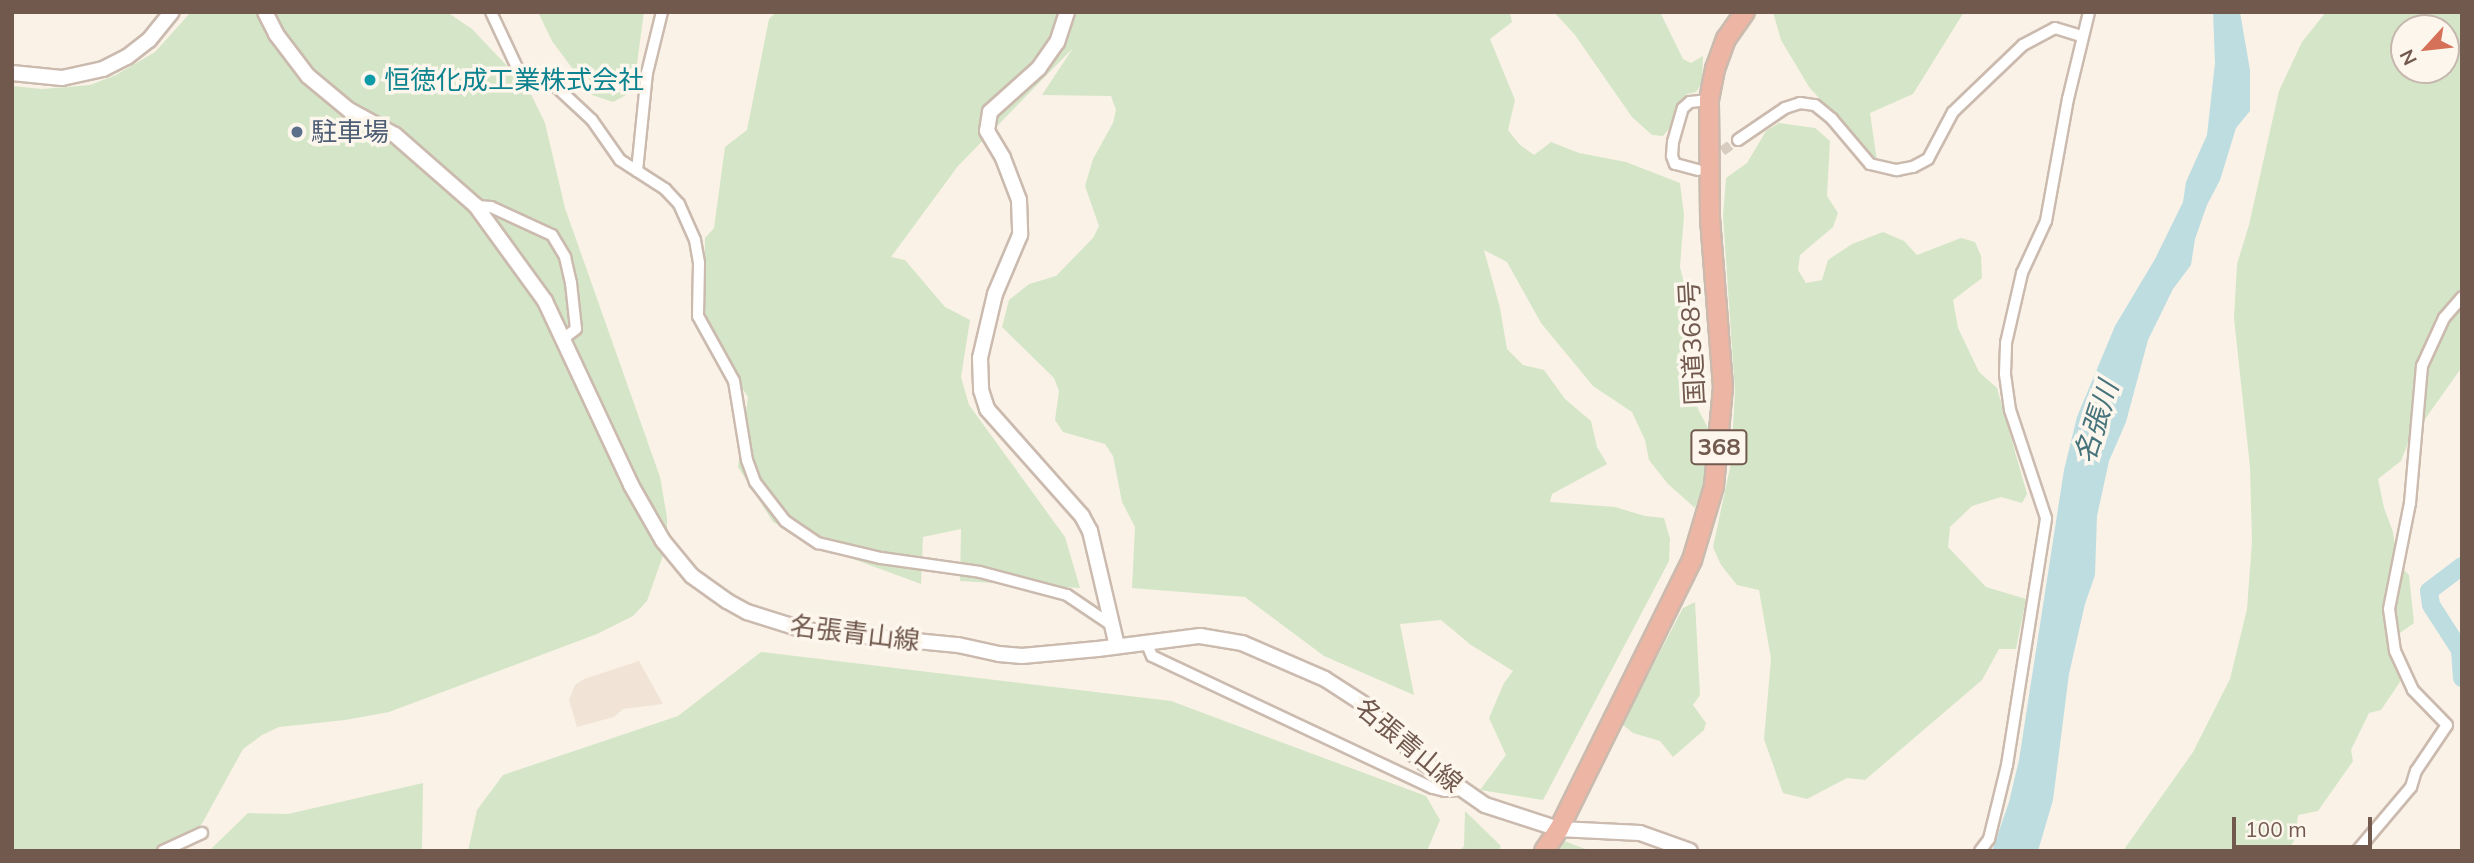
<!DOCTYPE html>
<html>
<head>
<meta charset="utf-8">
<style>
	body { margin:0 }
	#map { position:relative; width:2474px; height:863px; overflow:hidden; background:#faf2e7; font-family:Mulish,"Noto Sans JP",sans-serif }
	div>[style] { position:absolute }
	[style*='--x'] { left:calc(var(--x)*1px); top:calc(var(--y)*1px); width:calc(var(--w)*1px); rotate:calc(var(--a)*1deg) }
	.residential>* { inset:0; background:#f1e4d6 }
	.green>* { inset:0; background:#d4e6c7 }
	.water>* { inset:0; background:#bddde1 }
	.river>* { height:18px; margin:-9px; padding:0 9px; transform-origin:9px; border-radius:9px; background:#bddde1 }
	.street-tunnel>* { height:10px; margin-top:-5px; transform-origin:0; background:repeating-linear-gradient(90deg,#d8ccc1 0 10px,transparent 0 15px) }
	.roads { filter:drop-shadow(2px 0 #cbbaae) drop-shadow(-2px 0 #cbbaae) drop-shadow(0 2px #cbbaae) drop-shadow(0 -2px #cbbaae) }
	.street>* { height:10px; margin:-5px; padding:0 5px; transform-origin:5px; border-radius:5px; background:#fff }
	.secondary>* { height:14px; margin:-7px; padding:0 7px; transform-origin:7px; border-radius:7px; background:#fff }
	.highway>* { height:18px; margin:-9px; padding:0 9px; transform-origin:9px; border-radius:9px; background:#edb5a4 }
	.dots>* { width:19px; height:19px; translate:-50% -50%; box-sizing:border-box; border:4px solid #fdf6ed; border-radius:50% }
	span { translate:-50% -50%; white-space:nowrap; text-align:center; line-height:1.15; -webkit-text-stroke:7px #fdf6ed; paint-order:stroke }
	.shield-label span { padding:2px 5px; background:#fdf6ed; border:2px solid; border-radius:5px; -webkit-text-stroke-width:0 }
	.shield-label { font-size:24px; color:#71594e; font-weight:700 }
	.culture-label { font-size:26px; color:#0d838f }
	.left { translate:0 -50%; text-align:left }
	.service-label { font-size:26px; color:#4e5e75 }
	.street-label { font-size:26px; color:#71594e }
	.water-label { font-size:28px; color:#47737b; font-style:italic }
	.frame { position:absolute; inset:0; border:14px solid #71594e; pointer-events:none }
	.north { position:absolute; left:2390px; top:14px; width:70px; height:70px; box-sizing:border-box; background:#fdf6ed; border:2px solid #c5b7ad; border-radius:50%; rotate:243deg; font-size:19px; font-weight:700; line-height:28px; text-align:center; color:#71594e }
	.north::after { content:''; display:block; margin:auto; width:24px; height:32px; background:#d67159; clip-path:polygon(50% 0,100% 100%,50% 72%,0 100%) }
	.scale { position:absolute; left:2232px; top:817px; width:140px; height:32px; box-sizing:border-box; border:4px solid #71594e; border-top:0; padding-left:9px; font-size:21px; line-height:24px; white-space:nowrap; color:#71594e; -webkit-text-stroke:5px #fdf6ed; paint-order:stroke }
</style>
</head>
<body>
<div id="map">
	<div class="residential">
		<i style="clip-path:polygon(639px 661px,663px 704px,623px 709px,614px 717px,577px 727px,569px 700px,575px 685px,584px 679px)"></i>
	</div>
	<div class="green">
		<i style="clip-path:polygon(191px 12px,447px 12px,472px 29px,528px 88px,545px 123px,565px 208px,660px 477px,667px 517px,667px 544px,647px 601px,633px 616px,597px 634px,389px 712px,345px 720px,279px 727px,262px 735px,243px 749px,204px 820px,192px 839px,179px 851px,12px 851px,12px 86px,42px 89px,90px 85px,116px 75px,155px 52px)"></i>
		<i style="clip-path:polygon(538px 12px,644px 12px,635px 78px,626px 95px,613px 102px,592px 95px,552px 41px)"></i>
		<i style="clip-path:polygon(776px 12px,1510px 12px,1512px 22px,1490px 39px,1515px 100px,1508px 130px,1519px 144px,1534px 155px,1551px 142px,1579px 153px,1626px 162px,1680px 183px,1684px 215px,1680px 267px,1688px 299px,1686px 352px,1698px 409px,1709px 430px,1710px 449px,1709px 469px,1695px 508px,1668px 484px,1649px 460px,1645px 440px,1632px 412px,1593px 386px,1541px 323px,1507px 262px,1484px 250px,1500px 308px,1507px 349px,1523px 365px,1544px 370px,1565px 399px,1591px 421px,1597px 447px,1607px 464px,1552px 494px,1550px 502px,1615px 507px,1645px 516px,1664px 518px,1670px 539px,1669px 561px,1543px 800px,1480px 790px,1506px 755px,1489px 718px,1504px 683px,1513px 671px,1471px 645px,1441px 620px,1400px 624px,1414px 695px,1324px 656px,1245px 597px,1132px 588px,1135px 527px,1122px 502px,1113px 456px,1105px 444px,1063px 432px,1055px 420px,1059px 391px,1054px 378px,1002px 327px,1009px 300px,1029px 284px,1056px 276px,1093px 238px,1099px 226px,1085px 186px,1093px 159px,1113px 123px,1116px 110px,1111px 96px,1042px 95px,1073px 48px,958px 166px,891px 257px,905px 260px,945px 307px,970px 320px,961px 377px,969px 405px,1065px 537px,1080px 588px,960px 581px,961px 529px,923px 537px,921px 584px,815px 545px,773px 522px,738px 467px,748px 397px,703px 328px,705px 238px,714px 228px,725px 147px,747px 130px,769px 19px)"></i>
		<i style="clip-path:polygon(1554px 12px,1660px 12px,1683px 59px,1691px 63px,1703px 56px,1702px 83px,1696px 92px,1687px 94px,1675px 107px,1673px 124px,1663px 136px,1652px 135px,1632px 117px,1575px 35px)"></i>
		<i style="clip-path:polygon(1773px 12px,1964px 12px,1913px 94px,1870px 113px,1877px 161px,1809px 87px,1781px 40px)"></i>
		<i style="clip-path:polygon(evenodd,2326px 12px,2462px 12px,2462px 367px,2408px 443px,2401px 461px,2378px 479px,2384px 508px,2393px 532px,2397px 563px,2409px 575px,2414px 623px,2397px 635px,2400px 682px,2381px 710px,2369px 713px,2351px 750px,2353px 761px,2318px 811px,2298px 815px,2295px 839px,2288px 851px,2123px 851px,2193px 752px,2230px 679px,2247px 609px,2252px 542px,2250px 467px,2234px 318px,2237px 264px,2249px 225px,2279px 91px,2302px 42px,2326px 12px,2404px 28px,2446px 28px,2446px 70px,2404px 70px,2404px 28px)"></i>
		<i style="clip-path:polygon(1779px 123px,1815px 128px,1830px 141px,1827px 196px,1838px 213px,1833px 227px,1800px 255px,1798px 270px,1806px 283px,1822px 280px,1828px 260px,1852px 244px,1883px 232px,1904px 241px,1917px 255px,1961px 238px,1975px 242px,1981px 256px,1982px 278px,1953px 300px,1958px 328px,1979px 372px,1997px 388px,2027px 494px,2022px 503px,2001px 497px,1972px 506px,1950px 527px,1948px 547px,1986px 587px,2026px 599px,2016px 649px,1999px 649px,1982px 680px,1865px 780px,1847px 778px,1807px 799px,1783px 793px,1764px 739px,1771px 659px,1759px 590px,1737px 585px,1721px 565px,1713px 547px,1731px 463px,1735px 391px,1723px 216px,1726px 178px,1747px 163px,1766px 131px)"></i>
		<i style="clip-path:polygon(1695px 602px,1700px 695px,1693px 705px,1706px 723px,1704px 730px,1673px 757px,1660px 741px,1633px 733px,1622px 724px,1683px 608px)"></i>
		<i style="clip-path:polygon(761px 652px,1171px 701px,1426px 796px,1440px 820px,1427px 851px,468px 851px,477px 810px,503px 775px,678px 716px)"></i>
		<i style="clip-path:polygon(423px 783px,422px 851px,209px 851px,248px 813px,288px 814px)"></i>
		<i style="clip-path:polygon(1465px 811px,1501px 846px,1498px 851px,1460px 851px,1464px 846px)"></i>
		<i style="clip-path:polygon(1559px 839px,1591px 851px,1553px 851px)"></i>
	</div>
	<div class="water">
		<i style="clip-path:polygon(2213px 12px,2240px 12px,2250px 70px,2250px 111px,2236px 128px,2220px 180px,2207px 205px,2195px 239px,2191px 265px,2173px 289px,2148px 340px,2126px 422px,2109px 461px,2097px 516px,2095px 575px,2085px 604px,2069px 674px,2053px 800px,2038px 851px,1992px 851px,2009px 802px,2019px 760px,2064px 470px,2077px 417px,2115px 326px,2155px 259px,2183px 202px,2186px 182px,2207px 135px,2215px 63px)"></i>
	</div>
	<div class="river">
		<i style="--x:2462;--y:566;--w:41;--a:142.9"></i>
		<i style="--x:2429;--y:591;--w:14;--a:82"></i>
		<i style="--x:2431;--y:605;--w:54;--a:57.2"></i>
		<i style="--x:2460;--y:650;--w:28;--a:86"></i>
	</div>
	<div class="street-tunnel">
		<i style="--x:1710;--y:160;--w:34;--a:-36"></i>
	</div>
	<div class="roads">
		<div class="street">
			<i style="--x:491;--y:12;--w:68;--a:64.9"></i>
			<i style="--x:520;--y:74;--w:10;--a:-11"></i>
			<i style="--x:530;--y:72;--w:19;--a:21"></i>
			<i style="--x:548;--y:79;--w:60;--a:43"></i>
			<i style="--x:592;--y:120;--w:49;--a:55"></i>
			<i style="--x:620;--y:160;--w:54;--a:32.8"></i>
			<i style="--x:665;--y:189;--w:21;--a:47"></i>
			<i style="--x:679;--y:204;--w:39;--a:66"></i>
			<i style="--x:695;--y:240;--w:23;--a:80"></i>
			<i style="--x:699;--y:263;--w:53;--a:91.1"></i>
			<i style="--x:698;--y:316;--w:74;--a:61"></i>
			<i style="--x:734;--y:381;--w:80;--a:80.7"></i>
			<i style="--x:747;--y:460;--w:23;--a:70"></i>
			<i style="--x:755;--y:482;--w:49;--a:52.4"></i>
			<i style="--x:785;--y:521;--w:40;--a:34"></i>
			<i style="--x:818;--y:543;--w:65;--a:13.4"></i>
			<i style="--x:881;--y:558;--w:100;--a:8"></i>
			<i style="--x:980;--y:572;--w:90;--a:14.8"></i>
			<i style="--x:1067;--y:595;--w:52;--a:34"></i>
			<i style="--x:1738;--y:140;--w:57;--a:-34.2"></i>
			<i style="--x:1785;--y:108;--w:16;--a:-18"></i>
			<i style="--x:1800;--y:103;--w:15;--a:8"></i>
			<i style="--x:1815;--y:105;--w:22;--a:39"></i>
			<i style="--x:1832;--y:119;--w:59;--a:49.8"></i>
			<i style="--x:1870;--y:164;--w:28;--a:13"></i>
			<i style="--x:1897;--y:170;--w:16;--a:-11"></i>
			<i style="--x:1913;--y:167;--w:17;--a:-28"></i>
			<i style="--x:1928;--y:159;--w:53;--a:-62"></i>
			<i style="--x:1953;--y:112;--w:97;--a:-43.7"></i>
			<i style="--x:2023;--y:45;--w:36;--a:-28"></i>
			<i style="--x:2055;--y:28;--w:27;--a:17"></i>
			<i style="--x:1698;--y:170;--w:24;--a:-165"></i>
			<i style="--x:1675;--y:164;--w:9;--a:-111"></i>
			<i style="--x:1672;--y:156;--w:14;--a:-86"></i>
			<i style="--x:1673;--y:142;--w:35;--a:-74"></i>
			<i style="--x:1683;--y:108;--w:9;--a:-41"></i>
			<i style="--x:1690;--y:102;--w:19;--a:-6"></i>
			<i style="--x:637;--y:171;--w:99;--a:-84.2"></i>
			<i style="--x:647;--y:73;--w:63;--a:-76.2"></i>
			<i style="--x:476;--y:206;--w:15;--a:4"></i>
			<i style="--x:491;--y:207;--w:67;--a:24.7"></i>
			<i style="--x:552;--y:235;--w:26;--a:59"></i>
			<i style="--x:565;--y:257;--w:27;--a:77"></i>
			<i style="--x:571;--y:283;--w:46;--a:83.8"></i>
			<i style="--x:576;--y:329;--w:15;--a:143"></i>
			<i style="--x:1146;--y:642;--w:15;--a:67"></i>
			<i style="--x:1152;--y:656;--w:310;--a:25.2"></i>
			<i style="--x:1433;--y:788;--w:12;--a:14"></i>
			<i style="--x:1445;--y:791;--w:14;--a:-4"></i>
			<i style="--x:163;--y:851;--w:43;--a:-24.8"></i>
			<i style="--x:1980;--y:851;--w:15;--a:-53"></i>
			<i style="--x:1989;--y:839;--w:76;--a:-76.3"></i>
			<i style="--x:2007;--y:765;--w:250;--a:-81"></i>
			<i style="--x:2046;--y:518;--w:114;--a:-108.4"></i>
			<i style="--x:2010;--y:410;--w:36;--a:-98"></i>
			<i style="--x:2005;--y:374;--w:31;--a:-88"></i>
			<i style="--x:2006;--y:343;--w:72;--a:-77.1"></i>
			<i style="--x:2022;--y:273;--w:57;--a:-65.2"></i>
			<i style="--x:2046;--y:221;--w:124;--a:-79.8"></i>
			<i style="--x:2068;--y:99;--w:89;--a:-76.4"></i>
			<i style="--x:2357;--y:851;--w:84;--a:-49.8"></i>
			<i style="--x:2411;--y:787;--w:17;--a:-73"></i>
			<i style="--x:2416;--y:771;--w:55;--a:-56"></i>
			<i style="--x:2447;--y:725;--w:49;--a:-134.2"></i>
			<i style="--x:2413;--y:690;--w:43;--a:-114.8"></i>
			<i style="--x:2395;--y:651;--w:42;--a:-98.1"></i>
			<i style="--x:2389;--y:609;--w:108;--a:-78.8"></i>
			<i style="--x:2410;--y:503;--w:138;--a:-85"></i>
			<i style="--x:2422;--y:366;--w:53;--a:-65.4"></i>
			<i style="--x:2444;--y:318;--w:28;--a:-49"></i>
		</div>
		<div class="secondary">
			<i style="--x:265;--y:12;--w:25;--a:63"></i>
			<i style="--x:276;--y:34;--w:53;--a:52.7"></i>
			<i style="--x:308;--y:76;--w:53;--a:39.7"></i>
			<i style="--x:349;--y:110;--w:52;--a:28.5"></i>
			<i style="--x:395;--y:135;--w:108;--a:41.2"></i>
			<i style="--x:476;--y:206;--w:117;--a:54"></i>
			<i style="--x:545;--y:301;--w:203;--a:64.9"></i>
			<i style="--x:631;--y:485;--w:64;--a:60.3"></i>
			<i style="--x:663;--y:541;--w:45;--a:50.4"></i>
			<i style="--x:692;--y:576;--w:43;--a:35.5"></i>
			<i style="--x:727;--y:601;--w:23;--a:29"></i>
			<i style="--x:747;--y:612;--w:60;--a:17.5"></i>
			<i style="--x:804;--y:630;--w:155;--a:5.6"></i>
			<i style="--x:958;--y:645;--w:42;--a:12.4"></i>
			<i style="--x:999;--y:654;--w:23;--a:5"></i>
			<i style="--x:1022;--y:656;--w:76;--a:-5.3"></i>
			<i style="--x:1098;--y:649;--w:103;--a:-7.3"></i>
			<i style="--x:1200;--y:636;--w:43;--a:9.5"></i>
			<i style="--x:1242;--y:643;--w:90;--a:23.4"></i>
			<i style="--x:1325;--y:679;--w:44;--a:33"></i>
			<i style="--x:1362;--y:703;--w:80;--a:44.5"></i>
			<i style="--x:1419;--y:759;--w:80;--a:34.9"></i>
			<i style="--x:1485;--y:805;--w:78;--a:18"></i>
			<i style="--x:1559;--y:829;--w:81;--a:2.8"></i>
			<i style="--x:1640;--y:833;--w:53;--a:19.8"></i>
			<i style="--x:1067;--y:12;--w:32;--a:108"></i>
			<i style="--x:1057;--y:42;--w:32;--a:125"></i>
			<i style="--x:1039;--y:68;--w:66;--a:138.1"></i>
			<i style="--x:990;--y:112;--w:19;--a:99"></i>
			<i style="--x:987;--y:131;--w:31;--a:59"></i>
			<i style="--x:1003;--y:158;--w:45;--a:69.1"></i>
			<i style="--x:1019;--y:200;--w:35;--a:88"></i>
			<i style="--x:1020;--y:235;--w:64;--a:113"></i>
			<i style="--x:995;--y:294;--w:66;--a:103.2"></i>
			<i style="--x:980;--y:358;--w:32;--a:88"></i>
			<i style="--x:981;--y:390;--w:20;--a:72"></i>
			<i style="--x:987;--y:409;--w:143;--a:48.4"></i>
			<i style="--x:1082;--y:516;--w:17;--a:62"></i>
			<i style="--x:1090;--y:531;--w:118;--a:76.8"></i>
			<i style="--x:12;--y:73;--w:50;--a:5.7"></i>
			<i style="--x:62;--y:78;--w:42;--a:-12.4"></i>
			<i style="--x:103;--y:69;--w:27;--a:-27"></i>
			<i style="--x:127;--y:57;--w:28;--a:-38"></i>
			<i style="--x:149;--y:40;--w:36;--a:-51"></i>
		</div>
		<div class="highway">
			<i style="--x:1544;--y:851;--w:27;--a:-56"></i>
			<i style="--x:1559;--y:829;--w:300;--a:-63.7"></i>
			<i style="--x:1692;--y:560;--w:77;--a:-73.4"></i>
			<i style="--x:1714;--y:486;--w:99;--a:-84.8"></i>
			<i style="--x:1723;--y:387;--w:169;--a:-94.4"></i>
			<i style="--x:1710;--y:218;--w:118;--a:-90.5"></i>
			<i style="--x:1709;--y:100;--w:32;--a:-79"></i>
			<i style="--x:1715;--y:69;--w:32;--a:-70"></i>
			<i style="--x:1726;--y:39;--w:33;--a:-55"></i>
		</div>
	</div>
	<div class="dots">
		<i style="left:370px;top:80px;background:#0f9aa8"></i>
		<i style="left:297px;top:132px;background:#5c6f8a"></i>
	</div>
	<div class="shield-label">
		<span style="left:1719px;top:447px">368</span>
	</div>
	<div class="culture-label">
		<span class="left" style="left:384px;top:80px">恒徳化成工業株式会社</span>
	</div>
	<div class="service-label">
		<span class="left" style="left:311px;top:132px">駐車場</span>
	</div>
	<div class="street-label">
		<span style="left:1692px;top:343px;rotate:-93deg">国道368号</span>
		<span style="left:855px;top:633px;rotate:7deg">名張青山線</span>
		<span style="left:1409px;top:745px;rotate:40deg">名張青山線</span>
	</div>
	<div class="water-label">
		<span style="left:2096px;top:422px;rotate:-72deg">名張川</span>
	</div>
	<div class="frame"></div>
	<div class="north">N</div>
	<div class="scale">100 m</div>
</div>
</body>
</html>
